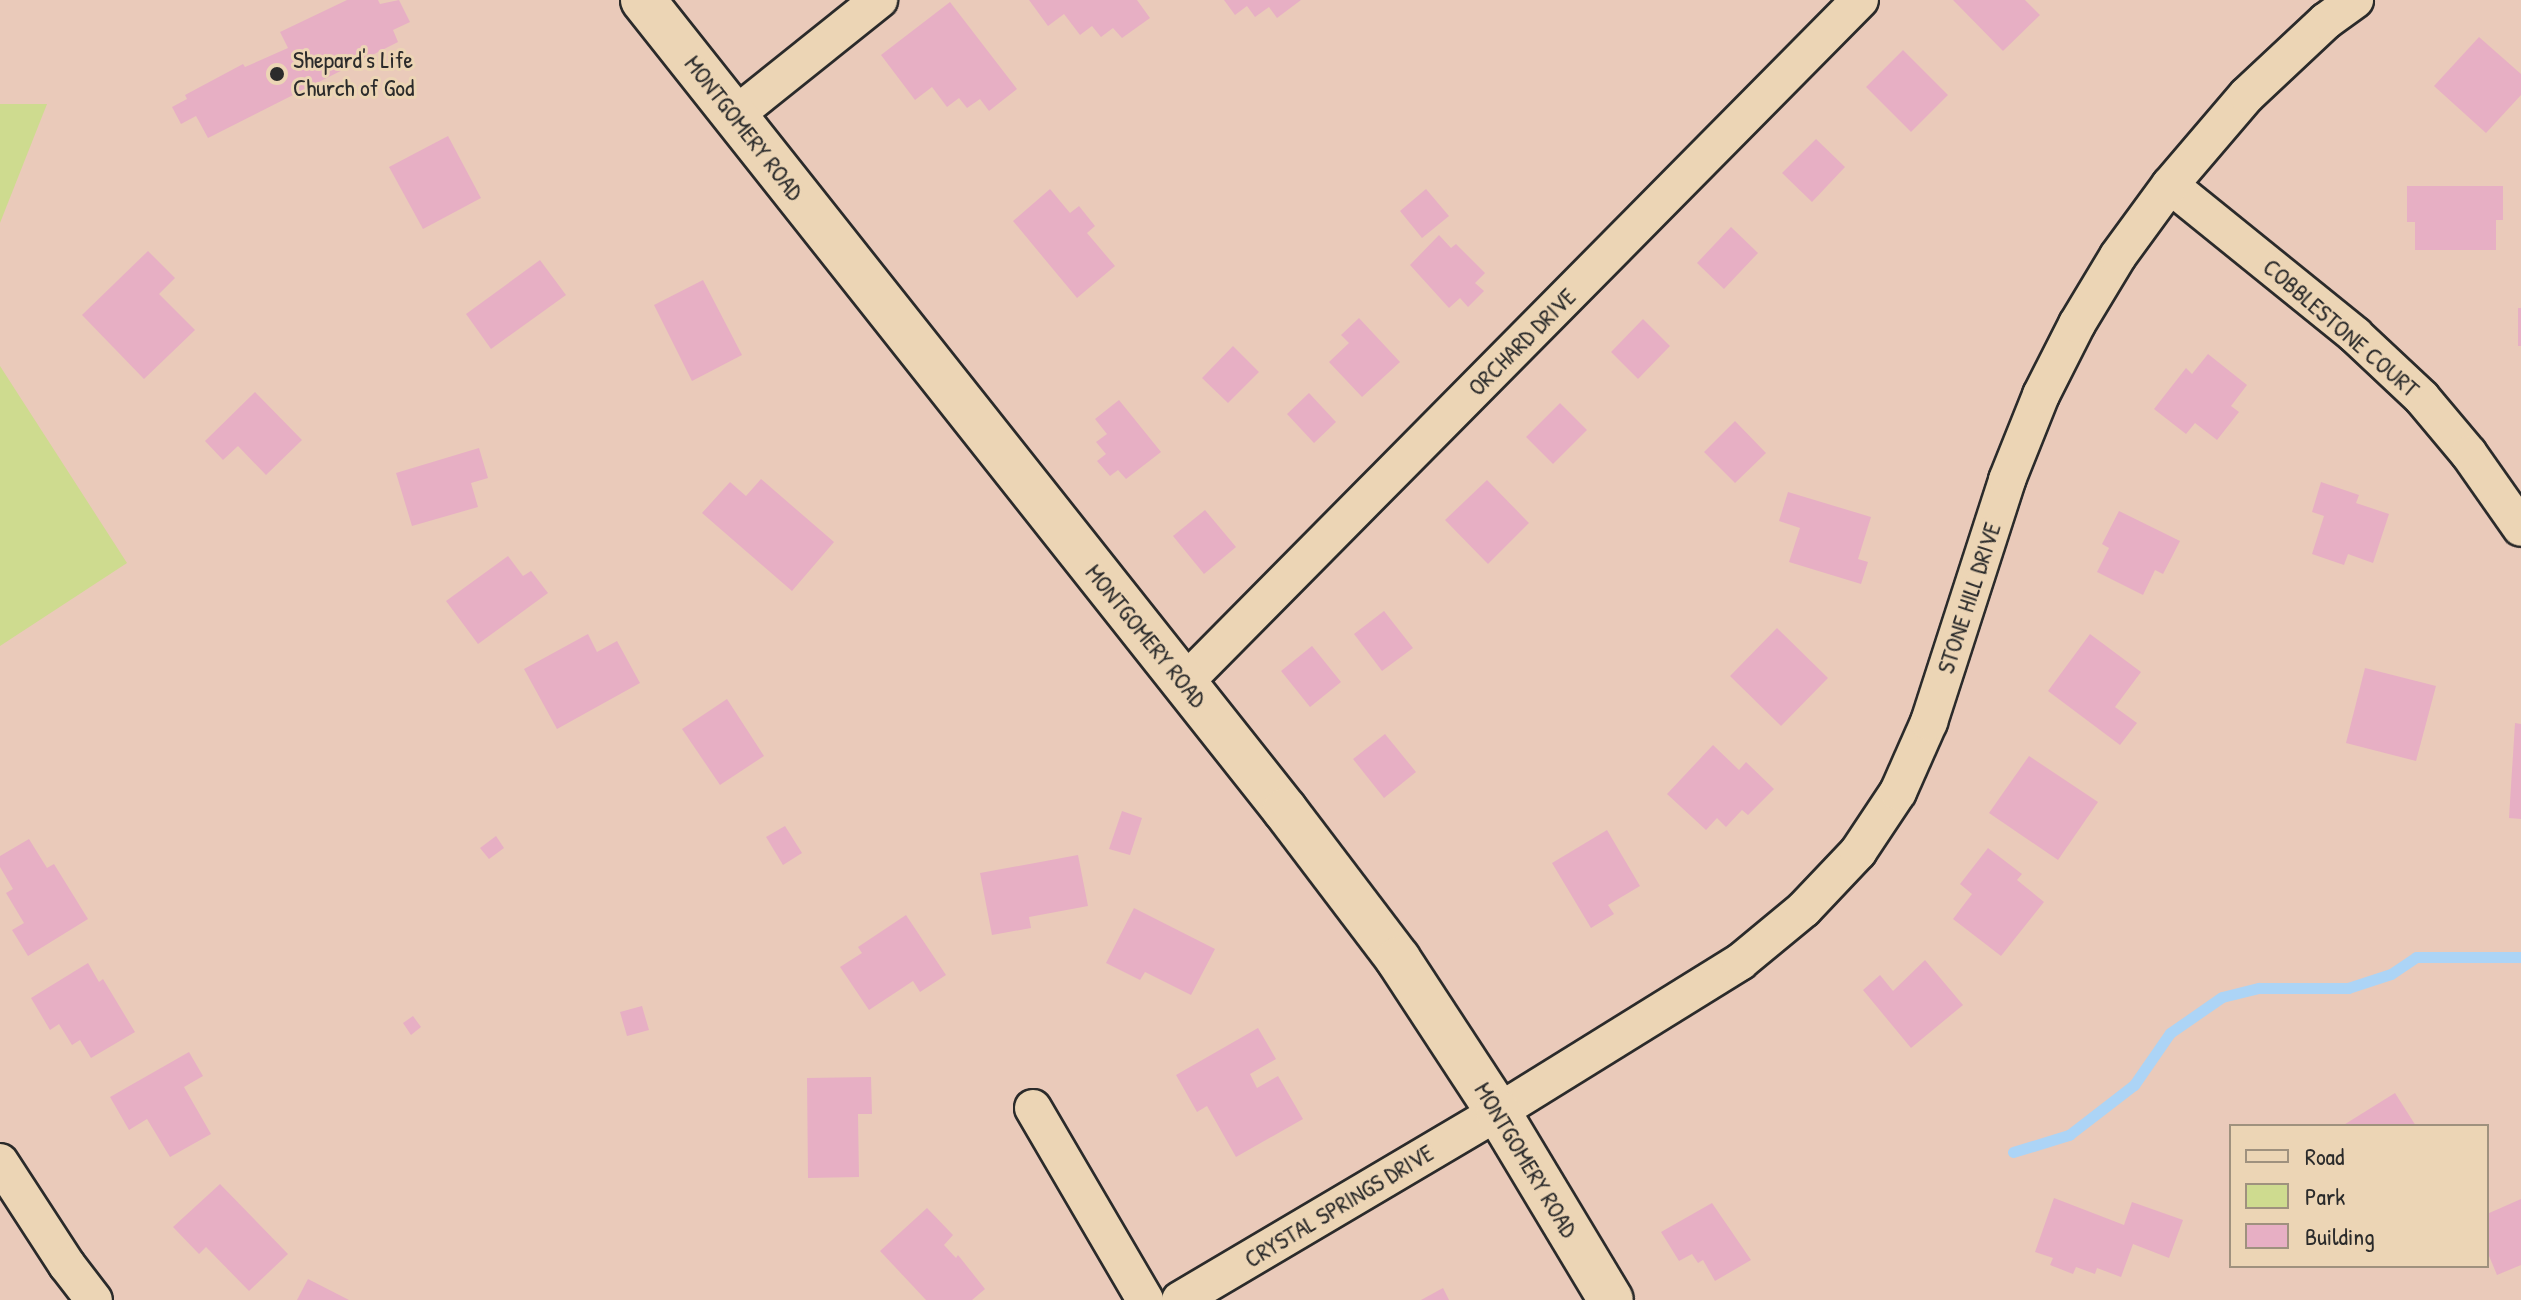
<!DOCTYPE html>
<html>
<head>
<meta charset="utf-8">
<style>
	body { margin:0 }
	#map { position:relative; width:2521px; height:1300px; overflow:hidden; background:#eacaba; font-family:"Patrick Hand",sans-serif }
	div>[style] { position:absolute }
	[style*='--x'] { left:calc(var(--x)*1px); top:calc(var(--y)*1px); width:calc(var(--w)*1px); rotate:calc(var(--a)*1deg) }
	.green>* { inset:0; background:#cedb8f }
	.stream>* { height:11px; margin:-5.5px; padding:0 5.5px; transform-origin:5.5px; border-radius:5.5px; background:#acd4f6 }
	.building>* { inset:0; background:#e7afc4 }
	.roads { filter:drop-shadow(2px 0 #2b2b2b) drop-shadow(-2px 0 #2b2b2b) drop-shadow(0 2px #2b2b2b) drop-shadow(0 -2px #2b2b2b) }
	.minor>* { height:36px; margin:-18px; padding:0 18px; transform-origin:18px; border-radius:18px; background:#ecd5b5 }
	.secondary>* { height:44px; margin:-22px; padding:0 22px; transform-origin:22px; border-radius:22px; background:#ecd5b5 }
	.dots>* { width:22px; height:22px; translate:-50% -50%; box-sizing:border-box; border:4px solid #ecd5b5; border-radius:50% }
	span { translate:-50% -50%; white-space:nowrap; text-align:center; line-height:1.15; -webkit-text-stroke:6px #ecd5b5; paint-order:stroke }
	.poi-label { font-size:24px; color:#2b2b2b }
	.left { translate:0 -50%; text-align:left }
	.street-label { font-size:24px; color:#2b2b2b }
	.legend { position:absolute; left:2229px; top:1124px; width:260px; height:144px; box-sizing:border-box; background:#ecd5b5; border:2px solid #9f917e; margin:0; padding:10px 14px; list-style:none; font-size:24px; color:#2b2b2b }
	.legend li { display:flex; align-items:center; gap:16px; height:40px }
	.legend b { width:40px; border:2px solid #9f917e }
</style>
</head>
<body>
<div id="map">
	<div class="green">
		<i style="clip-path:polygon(0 104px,47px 104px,0 223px)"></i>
		<i style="clip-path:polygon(0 366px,127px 563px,0 646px)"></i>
	</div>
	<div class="stream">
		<i style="--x:2013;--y:1152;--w:59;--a:-16.9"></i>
		<i style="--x:2069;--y:1135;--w:82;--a:-37.6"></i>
		<i style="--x:2134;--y:1085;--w:63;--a:-55.3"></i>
		<i style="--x:2170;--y:1033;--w:63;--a:-34.7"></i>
		<i style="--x:2222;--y:997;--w:38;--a:-14"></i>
		<i style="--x:2259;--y:988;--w:89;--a:0"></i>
		<i style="--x:2348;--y:988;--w:45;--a:-18"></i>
		<i style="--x:2391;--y:974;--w:30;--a:-34"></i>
		<i style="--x:2416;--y:957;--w:105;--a:0"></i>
	</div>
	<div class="building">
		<i style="clip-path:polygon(347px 0,378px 0,380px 4px,399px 0,410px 22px,393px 30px,398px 42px,208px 138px,196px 116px,181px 124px,172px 107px,187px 99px,185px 95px,243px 64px,245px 67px,288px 48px,280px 32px)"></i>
		<i style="clip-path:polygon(1029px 0,1137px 0,1150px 18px,1122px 38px,1113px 28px,1101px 37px,1092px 26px,1080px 35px,1064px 14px,1048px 26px)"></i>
		<i style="clip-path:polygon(1224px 0,1301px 0,1277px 18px,1269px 7px,1255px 17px,1247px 6px,1235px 15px)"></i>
		<i style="clip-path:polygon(1953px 0,2025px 0,2040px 15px,2003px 51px)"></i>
		<i style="clip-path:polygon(950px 2px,1017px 89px,989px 111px,980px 99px,967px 108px,959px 98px,947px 107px,932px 87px,915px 100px,881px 55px)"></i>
		<i style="clip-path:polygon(2479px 37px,2521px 74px,2521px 95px,2486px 133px,2434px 86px)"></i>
		<i style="clip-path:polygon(1903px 50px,1948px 95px,1911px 132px,1866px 87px)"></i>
		<i style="clip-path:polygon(448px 136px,481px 198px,423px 229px,389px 167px)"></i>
		<i style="clip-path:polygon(1816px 139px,1845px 167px,1812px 202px,1782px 173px)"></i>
		<i style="clip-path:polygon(2407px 186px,2503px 186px,2503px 220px,2496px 220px,2496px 250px,2415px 250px,2415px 222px,2407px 222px)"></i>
		<i style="clip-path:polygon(1050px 189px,1070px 213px,1079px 206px,1095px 226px,1087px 233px,1115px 266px,1077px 298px,1013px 221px)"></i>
		<i style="clip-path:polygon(1426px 189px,1449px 216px,1422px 238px,1400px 211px)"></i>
		<i style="clip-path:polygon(1731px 227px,1758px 253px,1724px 289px,1697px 263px)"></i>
		<i style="clip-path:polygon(1439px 235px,1451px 248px,1456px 244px,1485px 273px,1475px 283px,1484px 291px,1468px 307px,1460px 298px,1449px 308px,1410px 265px)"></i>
		<i style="clip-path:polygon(148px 251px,175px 278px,159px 294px,195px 330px,144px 379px,82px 315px)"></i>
		<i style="clip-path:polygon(540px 260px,566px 295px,491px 349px,466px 314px)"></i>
		<i style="clip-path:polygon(703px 280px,742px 355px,692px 381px,654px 305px)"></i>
		<i style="clip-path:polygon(2518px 308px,2521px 308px,2521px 346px,2518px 346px)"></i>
		<i style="clip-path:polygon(1359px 318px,1400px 362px,1362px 397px,1329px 362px,1349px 343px,1341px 335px)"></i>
		<i style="clip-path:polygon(1643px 319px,1670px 346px,1638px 379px,1611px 352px)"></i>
		<i style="clip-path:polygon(1233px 346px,1259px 372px,1228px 403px,1202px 378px)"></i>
		<i style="clip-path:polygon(2208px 354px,2247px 385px,2231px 406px,2239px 412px,2217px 440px,2195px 423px,2186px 434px,2154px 409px,2186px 368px,2192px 374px)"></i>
		<i style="clip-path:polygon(255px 392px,302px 440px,266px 475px,238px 446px,223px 460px,205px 441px)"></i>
		<i style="clip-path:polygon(1309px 393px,1336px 422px,1314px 443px,1287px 414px)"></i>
		<i style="clip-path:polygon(1119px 400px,1161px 452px,1126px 479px,1118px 470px,1110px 476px,1097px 461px,1106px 454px,1096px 442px,1107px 434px,1095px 419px)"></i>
		<i style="clip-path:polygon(1560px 403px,1587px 430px,1553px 464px,1526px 437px)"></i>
		<i style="clip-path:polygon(1735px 421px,1766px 453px,1735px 483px,1704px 452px)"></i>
		<i style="clip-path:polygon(479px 448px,488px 478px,471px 483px,478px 507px,412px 526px,396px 473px)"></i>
		<i style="clip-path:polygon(761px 479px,834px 542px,792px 591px,702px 513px,730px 482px,746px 496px)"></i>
		<i style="clip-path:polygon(1487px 480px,1529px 523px,1488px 564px,1445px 520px)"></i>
		<i style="clip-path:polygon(2321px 482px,2359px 495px,2356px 503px,2389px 514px,2373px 563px,2348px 554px,2344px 565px,2312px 554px,2324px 516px,2312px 512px)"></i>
		<i style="clip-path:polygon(1788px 492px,1871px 517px,1858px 559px,1868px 562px,1861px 584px,1789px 562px,1800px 528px,1779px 521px)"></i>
		<i style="clip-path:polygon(1205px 510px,1236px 547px,1204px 574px,1173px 536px)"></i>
		<i style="clip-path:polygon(2119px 511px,2180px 541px,2163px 574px,2155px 570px,2143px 595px,2097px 572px,2109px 548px,2102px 544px)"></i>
		<i style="clip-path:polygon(508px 556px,523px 576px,531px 571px,548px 593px,478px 644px,446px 601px)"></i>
		<i style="clip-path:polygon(1384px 611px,1413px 648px,1382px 671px,1354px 634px)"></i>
		<i style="clip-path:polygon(1777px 628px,1828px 678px,1781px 726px,1730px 676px)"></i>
		<i style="clip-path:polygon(588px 634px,597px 652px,617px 641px,640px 683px,557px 729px,524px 669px)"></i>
		<i style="clip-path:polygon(2090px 634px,2141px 672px,2115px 707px,2137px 723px,2120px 745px,2048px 691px)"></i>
		<i style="clip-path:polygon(1312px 646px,1341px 682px,1310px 707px,1281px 671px)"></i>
		<i style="clip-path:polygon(2365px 668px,2436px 686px,2416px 761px,2346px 743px)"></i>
		<i style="clip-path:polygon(727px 699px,764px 756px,720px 785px,682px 729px)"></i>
		<i style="clip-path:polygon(2515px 723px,2521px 724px,2521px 819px,2509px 818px)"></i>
		<i style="clip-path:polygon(1385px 734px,1416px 772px,1384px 798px,1353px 759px)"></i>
		<i style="clip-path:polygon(1713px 745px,1739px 770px,1746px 762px,1774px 789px,1748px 815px,1742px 810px,1726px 827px,1717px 818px,1706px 830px,1667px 794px)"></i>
		<i style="clip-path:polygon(2029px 756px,2098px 802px,2058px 860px,1989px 813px)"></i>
		<i style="clip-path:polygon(1122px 811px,1142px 818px,1130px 855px,1109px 849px)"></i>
		<i style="clip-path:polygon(785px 826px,802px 853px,783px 865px,766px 837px)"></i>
		<i style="clip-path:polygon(1607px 830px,1640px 886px,1608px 905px,1614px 914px,1591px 928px,1552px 863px)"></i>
		<i style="clip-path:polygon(496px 836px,504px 848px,489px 859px,480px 848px)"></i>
		<i style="clip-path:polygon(29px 839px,47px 868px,54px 864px,88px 919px,28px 956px,12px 930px,24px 923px,6px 893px,13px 889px,0 867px,0 856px)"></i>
		<i style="clip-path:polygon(1988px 848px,2022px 874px,2017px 880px,2044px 902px,2001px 956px,1953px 919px,1972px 894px,1960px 884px)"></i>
		<i style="clip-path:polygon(1078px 855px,1088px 906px,1029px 917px,1031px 928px,992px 935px,980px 873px)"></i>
		<i style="clip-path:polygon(1134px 908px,1215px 949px,1191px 995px,1145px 972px,1140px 980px,1106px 963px)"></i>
		<i style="clip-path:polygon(906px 915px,946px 975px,920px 992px,913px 981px,869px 1010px,840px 967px,862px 953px,858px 947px)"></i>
		<i style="clip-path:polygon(1925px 960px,1963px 1005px,1911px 1048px,1863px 990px,1880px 975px,1893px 991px)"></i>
		<i style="clip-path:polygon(88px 963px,99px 982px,103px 979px,135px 1032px,91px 1058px,80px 1040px,72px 1045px,59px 1024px,50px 1030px,31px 998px)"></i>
		<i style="clip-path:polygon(642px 1006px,649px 1030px,627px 1036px,620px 1012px)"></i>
		<i style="clip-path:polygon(413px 1016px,421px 1027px,411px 1035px,403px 1023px)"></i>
		<i style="clip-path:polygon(1258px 1028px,1276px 1059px,1250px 1074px,1257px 1088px,1278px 1076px,1303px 1119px,1236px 1157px,1207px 1106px,1197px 1112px,1176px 1075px)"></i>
		<i style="clip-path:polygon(189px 1052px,203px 1076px,184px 1087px,211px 1134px,170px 1157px,147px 1119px,129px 1130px,110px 1097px)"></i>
		<i style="clip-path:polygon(871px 1077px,872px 1114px,858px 1114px,859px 1177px,808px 1178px,807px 1078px)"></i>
		<i style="clip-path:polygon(2395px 1093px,2416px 1126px,2342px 1126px)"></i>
		<i style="clip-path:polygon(220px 1184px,288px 1254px,249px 1291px,206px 1247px,199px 1254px,173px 1227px)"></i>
		<i style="clip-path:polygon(2054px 1198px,2124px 1225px,2132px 1202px,2183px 1220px,2169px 1258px,2133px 1244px,2121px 1277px,2097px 1268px,2095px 1274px,2076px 1267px,2073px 1274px,2050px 1265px,2053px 1258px,2035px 1252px)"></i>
		<i style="clip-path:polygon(2521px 1199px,2521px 1265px,2497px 1275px,2487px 1251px,2487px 1214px)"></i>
		<i style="clip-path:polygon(1712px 1203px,1751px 1260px,1715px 1281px,1703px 1260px,1698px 1263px,1692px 1254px,1679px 1261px,1661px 1232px)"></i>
		<i style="clip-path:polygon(927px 1208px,953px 1235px,944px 1245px,956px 1258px,958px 1255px,985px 1289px,972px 1300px,926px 1300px,880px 1251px)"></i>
		<i style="clip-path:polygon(308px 1279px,349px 1300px,297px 1300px)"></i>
		<i style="clip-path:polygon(1443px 1288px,1449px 1300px,1421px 1300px)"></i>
	</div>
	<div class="roads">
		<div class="minor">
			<i style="--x:734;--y:116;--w:186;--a:-38.7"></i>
			<i style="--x:2170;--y:185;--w:238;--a:39"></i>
			<i style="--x:2355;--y:335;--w:92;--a:43.2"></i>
			<i style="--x:2422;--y:398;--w:73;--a:50"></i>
			<i style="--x:2469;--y:454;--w:90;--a:54.9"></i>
			<i style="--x:1184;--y:683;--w:961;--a:-45.3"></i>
			<i style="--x:1033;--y:1108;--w:222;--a:59.7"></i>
			<i style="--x:0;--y:1162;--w:123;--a:57"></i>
			<i style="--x:67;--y:1265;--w:44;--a:52.4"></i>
			<i style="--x:1180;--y:1300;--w:369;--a:-30.6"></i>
			<i style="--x:1498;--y:1112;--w:285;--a:-31.8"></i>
			<i style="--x:1740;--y:962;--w:83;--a:-39.6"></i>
			<i style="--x:1804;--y:909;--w:79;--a:-46.5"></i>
			<i style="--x:1858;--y:852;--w:72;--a:-56.3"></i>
			<i style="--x:1898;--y:792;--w:77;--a:-66.1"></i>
			<i style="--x:1929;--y:722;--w:254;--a:-72.1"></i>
			<i style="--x:2007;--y:480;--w:92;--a:-68.2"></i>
			<i style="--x:2041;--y:395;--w:80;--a:-63.1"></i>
			<i style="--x:2077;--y:324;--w:79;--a:-58.9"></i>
			<i style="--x:2118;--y:256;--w:88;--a:-53.8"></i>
			<i style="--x:2170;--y:185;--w:118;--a:-49.5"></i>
			<i style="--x:2247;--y:95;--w:108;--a:-43.1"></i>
			<i style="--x:2326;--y:21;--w:36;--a:-36"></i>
		</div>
		<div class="secondary">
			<i style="--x:643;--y:0;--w:1034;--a:51.6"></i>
			<i style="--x:1285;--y:810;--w:187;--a:52.8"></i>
			<i style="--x:1398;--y:959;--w:183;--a:56.8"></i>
			<i style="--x:1498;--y:1112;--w:219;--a:59"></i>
		</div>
	</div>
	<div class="dots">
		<i style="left:277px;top:74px;background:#2b2b2b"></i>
	</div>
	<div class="poi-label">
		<span class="left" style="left:293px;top:74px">Shepard's Life<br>Church of God</span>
	</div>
	<div class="street-label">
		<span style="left:744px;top:128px;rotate:52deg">MONTGOMERY ROAD</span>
		<span style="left:2341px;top:328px;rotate:41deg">COBBLESTONE COURT</span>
		<span style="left:1522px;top:342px;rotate:-45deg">ORCHARD DRIVE</span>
		<span style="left:1969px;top:598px;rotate:-72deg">STONE HILL DRIVE</span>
		<span style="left:1146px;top:636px;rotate:51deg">MONTGOMERY ROAD</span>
		<span style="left:1526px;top:1160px;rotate:59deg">MONTGOMERY ROAD</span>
		<span style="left:1339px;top:1206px;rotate:-31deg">CRYSTAL SPRINGS DRIVE</span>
	</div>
	<ul class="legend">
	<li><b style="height:10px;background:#ecd5b5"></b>Road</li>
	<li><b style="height:22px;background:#cedb8f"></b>Park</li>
	<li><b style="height:22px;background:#e7afc4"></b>Building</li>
	</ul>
</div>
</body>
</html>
